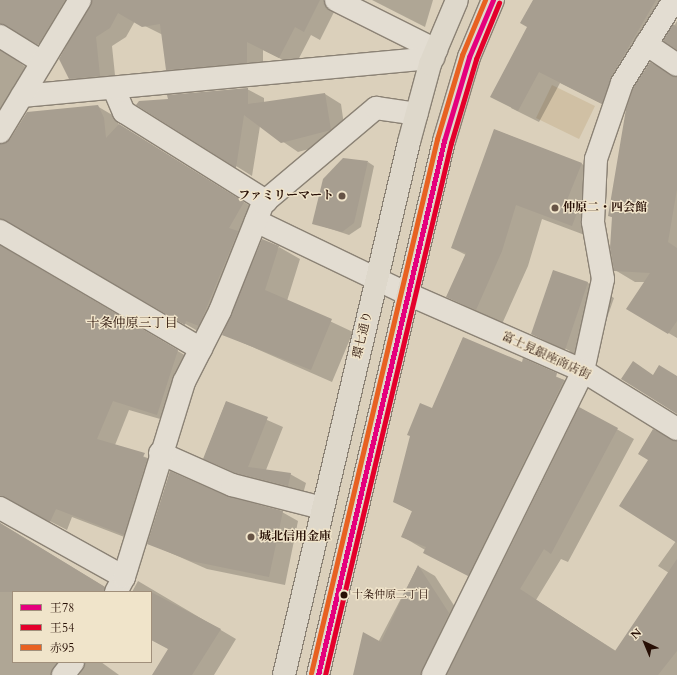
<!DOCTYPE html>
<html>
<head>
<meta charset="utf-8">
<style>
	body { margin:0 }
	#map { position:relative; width:677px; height:675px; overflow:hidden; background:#dbd0bb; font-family:Cardo,"Noto Serif JP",serif }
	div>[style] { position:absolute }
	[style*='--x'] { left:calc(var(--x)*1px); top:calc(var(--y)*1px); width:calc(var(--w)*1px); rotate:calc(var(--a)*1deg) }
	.green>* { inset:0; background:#d0c0a4 }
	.shadow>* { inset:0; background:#0003 }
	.building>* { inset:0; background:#a79e90 }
	.roads { filter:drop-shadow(1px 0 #8b8275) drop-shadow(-1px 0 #8b8275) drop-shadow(0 1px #8b8275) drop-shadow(0 -1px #8b8275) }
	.street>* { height:22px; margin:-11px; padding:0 11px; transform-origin:11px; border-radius:11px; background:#e3ddd2 }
	.secondary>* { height:22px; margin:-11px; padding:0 11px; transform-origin:11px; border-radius:11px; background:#e3ddd2 }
	.primary>* { height:22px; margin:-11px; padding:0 11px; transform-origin:11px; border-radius:11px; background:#ded8cb }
	.bus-1>* { height:5px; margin:-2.5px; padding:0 2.5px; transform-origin:2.5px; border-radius:2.5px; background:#e5007d }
	.bus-2>* { height:5px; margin:-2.5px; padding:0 2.5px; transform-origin:2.5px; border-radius:2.5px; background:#e4002b }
	.bus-3>* { height:5px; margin:-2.5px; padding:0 2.5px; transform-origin:2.5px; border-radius:2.5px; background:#e86121 }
	.dots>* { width:11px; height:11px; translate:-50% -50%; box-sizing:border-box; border:2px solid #f0e4ca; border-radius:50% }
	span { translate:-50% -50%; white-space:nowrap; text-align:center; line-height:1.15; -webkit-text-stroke:3px #f0e4ca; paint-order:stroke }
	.bus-label { font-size:11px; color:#270f05 }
	.left { translate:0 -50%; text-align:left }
	.poi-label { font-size:12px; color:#270f05; font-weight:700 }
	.right { translate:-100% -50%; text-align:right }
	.street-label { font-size:12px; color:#270f05 }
	.neighbourhood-label { font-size:13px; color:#270f05 }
	.legend { position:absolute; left:12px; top:591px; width:140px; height:72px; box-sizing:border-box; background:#f0e4ca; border:1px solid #a08f7b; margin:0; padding:5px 7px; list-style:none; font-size:12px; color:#270f05 }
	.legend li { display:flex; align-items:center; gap:8px; height:20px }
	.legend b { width:20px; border:1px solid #a08f7b }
	.north { position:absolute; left:625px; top:623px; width:40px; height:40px; -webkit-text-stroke:3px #f0e4ca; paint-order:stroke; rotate:316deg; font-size:11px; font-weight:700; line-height:16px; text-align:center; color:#270f05 }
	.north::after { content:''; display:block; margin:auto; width:14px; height:18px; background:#270f05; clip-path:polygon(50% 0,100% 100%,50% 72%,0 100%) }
</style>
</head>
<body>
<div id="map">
	<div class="green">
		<i style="clip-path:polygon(552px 85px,595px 106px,579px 139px,536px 118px)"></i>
	</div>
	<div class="shadow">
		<i style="clip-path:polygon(0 0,90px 0,55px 53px,22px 34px,11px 34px,5px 38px,5px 52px,27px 68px,5px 144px,97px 106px,114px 116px,119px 125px,260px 212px,201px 333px,23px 229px,3px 241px,10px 252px,193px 360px,174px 423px,129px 410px,115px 445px,160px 463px,140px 543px,72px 517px,67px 530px,17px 504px,0 515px)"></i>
		<i style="clip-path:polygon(93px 0,340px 0,320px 40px,311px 35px,295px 66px,263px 50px,263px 71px,183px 79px,167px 70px,163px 35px,135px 21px,126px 37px,112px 46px,116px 85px,86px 88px,70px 78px)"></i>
		<i style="clip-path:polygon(372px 0,433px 0,425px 27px)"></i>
		<i style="clip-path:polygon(534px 0,677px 0,631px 88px,622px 114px,560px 83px,539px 122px,511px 108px)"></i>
		<i style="clip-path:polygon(677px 21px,677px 50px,665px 40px)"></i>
		<i style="clip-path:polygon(677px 78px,677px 338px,628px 309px,645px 282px,635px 282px,615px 270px,613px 218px,610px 216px)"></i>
		<i style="clip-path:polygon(247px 89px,264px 98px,264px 103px,325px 94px,341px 104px,346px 139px,298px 152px,260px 126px,252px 176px,137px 104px)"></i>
		<i style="clip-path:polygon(495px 130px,582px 164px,607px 179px,594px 214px,605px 221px,598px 240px,542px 219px,528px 266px,502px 324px,447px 297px,466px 255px,452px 248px)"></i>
		<i style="clip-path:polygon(368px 162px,374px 166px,361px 227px,349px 235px,313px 223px)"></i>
		<i style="clip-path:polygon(279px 247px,300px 259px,287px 301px,353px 332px,332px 382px,223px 334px)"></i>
		<i style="clip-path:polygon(evenodd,553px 272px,588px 283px,614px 298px,591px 364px,532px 334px,553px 272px,558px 345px,570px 351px,570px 353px,558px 347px,558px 345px)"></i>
		<i style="clip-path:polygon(463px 338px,574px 384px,485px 585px,403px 537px,413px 512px,394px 501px)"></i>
		<i style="clip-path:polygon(226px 402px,283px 427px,266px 470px,290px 474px,306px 483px,303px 494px,253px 482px,204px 458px)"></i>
		<i style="clip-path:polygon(580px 408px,634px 439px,568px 562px,561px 559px,536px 600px,616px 651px,669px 573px,658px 566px,676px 541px,677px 443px,677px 675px,446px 675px)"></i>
		<i style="clip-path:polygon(227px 497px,282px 512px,298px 521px,285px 585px,207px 569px,148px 543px)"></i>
		<i style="clip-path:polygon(0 523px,113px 592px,13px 592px,13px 662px,82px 662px,70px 675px,0 675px)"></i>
		<i style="clip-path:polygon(418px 566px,435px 576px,466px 624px,442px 675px,361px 675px)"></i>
		<i style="clip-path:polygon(138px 581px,236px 639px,214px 675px,153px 675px,169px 649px,151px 639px,151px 592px,132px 592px)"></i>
		<i style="clip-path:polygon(85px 662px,101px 662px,119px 675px,79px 675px)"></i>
	</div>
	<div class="building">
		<i style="clip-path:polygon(0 0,65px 0,38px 45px,0 24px)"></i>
		<i style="clip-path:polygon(92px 0,320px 0,304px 32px,295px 27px,279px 58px,247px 42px,247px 63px,166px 70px,160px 24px,142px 27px,118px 13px,110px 28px,96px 37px,100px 76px,69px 79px,59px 59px)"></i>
		<i style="clip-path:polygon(533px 0,656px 0,611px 77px,602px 104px,539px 72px,518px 111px,490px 97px,527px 27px,520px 23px)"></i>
		<i style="clip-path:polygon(673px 24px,677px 27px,677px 50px,663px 41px)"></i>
		<i style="clip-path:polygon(650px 62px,677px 77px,677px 189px,668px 242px,677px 248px,677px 321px,668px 334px,626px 309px,650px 273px,614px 271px,610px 248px,612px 217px,608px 216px,626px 109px,633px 88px)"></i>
		<i style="clip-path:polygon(248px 88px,248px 104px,325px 93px,331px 130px,281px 143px,244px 115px,236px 168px,136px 105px,139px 101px,168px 99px,167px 95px)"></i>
		<i style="clip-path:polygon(98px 105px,104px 118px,106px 138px,119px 124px,244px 202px,229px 228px,238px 231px,199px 326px,186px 321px,185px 325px,0 219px,0 144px,10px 139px,27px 112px)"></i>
		<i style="clip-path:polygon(494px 129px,582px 163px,567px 200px,580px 205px,572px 226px,516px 205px,502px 251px,476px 310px,446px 297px,466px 253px,451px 248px)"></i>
		<i style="clip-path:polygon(343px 158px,368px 161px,354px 223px,342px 232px,312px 224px,323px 179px)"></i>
		<i style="clip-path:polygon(262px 239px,279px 246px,265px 290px,332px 319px,311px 370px,222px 335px)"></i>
		<i style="clip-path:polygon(0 245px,178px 350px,157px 415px,113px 401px,97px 439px,145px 453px,143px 457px,147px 459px,124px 535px,56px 509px,50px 522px,0 496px)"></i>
		<i style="clip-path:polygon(553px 270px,588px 282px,565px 350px,531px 334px)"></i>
		<i style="clip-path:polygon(463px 337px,522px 362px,523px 358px,557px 373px,556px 377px,564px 380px,468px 576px,423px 553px,426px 547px,401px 537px,412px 511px,393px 502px,410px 436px,407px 435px,420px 403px,432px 408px)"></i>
		<i style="clip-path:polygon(633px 361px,653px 375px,659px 365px,677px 376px,677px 414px,621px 379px)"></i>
		<i style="clip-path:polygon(226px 401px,268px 417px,248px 467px,291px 473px,288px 486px,236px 473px,203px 459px)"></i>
		<i style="clip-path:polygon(579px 407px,618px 428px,551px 554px,544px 549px,520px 589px,615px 651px,677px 559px,677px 651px,658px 675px,447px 675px)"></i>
		<i style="clip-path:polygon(653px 429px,677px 441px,677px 543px,619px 506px,648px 460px,638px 454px)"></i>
		<i style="clip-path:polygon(170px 471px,227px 496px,283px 511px,269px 577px,191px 561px,147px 544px)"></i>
		<i style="clip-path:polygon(0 523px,105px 587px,104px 592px,0 592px)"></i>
		<i style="clip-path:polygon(418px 565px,449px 613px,421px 675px,353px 675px,363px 632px,381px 642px)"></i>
		<i style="clip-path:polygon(151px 592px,221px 629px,192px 675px,152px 675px,168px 649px,151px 640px)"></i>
	</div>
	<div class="roads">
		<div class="street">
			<i style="--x:336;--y:0;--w:112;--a:26.6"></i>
			<i style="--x:0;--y:36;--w:49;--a:31.8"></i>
			<i style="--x:646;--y:44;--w:37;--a:34"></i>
			<i style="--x:114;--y:89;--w:25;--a:67"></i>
			<i style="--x:124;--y:112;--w:168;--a:32.1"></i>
			<i style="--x:22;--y:96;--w:413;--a:-5.3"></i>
			<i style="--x:0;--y:132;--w:154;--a:-58.8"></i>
			<i style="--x:256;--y:221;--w:169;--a:25.7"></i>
			<i style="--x:0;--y:231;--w:233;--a:30.4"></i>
			<i style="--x:160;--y:453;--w:79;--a:24"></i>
			<i style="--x:232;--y:485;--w:93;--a:14.3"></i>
			<i style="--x:0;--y:508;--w:142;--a:29.1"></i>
			<i style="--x:116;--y:592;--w:17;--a:-62"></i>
			<i style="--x:124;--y:577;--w:204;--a:-72.9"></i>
			<i style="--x:184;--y:382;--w:80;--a:-63.1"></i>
			<i style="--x:220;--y:311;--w:116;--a:-68.3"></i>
			<i style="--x:263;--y:203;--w:148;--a:-40.1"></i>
			<i style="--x:376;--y:108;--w:41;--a:8.3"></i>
			<i style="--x:63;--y:675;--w:16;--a:-52"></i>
			<i style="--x:433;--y:675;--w:339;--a:-63.7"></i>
			<i style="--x:583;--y:371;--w:94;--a:-77.7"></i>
			<i style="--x:603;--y:279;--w:58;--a:-100"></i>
			<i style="--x:593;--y:222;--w:63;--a:-87.3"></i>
			<i style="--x:596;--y:159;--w:80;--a:-71.1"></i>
			<i style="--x:622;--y:83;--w:98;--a:-57.9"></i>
		</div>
		<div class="secondary">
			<i style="--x:408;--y:294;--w:191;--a:23.7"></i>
			<i style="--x:583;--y:371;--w:110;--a:31.7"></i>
		</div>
		<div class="primary">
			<i style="--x:284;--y:675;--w:547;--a:-76.8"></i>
			<i style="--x:409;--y:142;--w:81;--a:-74.9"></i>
			<i style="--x:430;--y:64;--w:69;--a:-67.1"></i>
			<i style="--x:318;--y:675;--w:549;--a:-76.72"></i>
			<i style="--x:444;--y:141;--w:88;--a:-73.4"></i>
			<i style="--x:469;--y:57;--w:62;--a:-67.2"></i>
		</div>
	</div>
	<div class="bus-1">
		<i style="--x:318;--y:675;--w:549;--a:-76.72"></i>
		<i style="--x:444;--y:141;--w:88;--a:-73.4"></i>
		<i style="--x:469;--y:57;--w:62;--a:-67.2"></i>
	</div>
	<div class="bus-2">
		<i style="--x:325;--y:675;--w:547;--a:-76.68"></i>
		<i style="--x:451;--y:143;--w:88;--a:-73.4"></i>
		<i style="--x:476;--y:59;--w:61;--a:-67.7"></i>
	</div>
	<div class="bus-3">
		<i style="--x:311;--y:673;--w:549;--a:-76.72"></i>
		<i style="--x:437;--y:139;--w:88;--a:-73.4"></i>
		<i style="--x:462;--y:55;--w:60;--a:-67.3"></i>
	</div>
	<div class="dots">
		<i style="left:342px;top:196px;background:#665345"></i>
		<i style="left:555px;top:208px;background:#665345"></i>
		<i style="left:251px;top:537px;background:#665345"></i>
		<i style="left:344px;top:595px;background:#270f05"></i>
	</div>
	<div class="bus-label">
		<span class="left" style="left:352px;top:595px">十条仲原二丁目</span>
	</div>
	<div class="poi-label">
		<span class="right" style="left:334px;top:196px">ファミリーマート</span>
		<span class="left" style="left:563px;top:208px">仲原二・四会館</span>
		<span class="left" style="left:259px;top:537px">城北信用金庫</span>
	</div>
	<div class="street-label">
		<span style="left:363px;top:335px;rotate:-77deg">環七通り</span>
		<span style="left:546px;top:356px;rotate:25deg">富士見銀座商店街</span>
	</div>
	<div class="neighbourhood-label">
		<span style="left:132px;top:323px">十条仲原三丁目</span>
	</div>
	<ul class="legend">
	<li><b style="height:5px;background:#e5007d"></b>王78</li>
	<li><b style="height:5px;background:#e4002b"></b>王54</li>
	<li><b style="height:5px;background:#e86121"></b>赤95</li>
	</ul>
	<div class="north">N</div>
</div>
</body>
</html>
